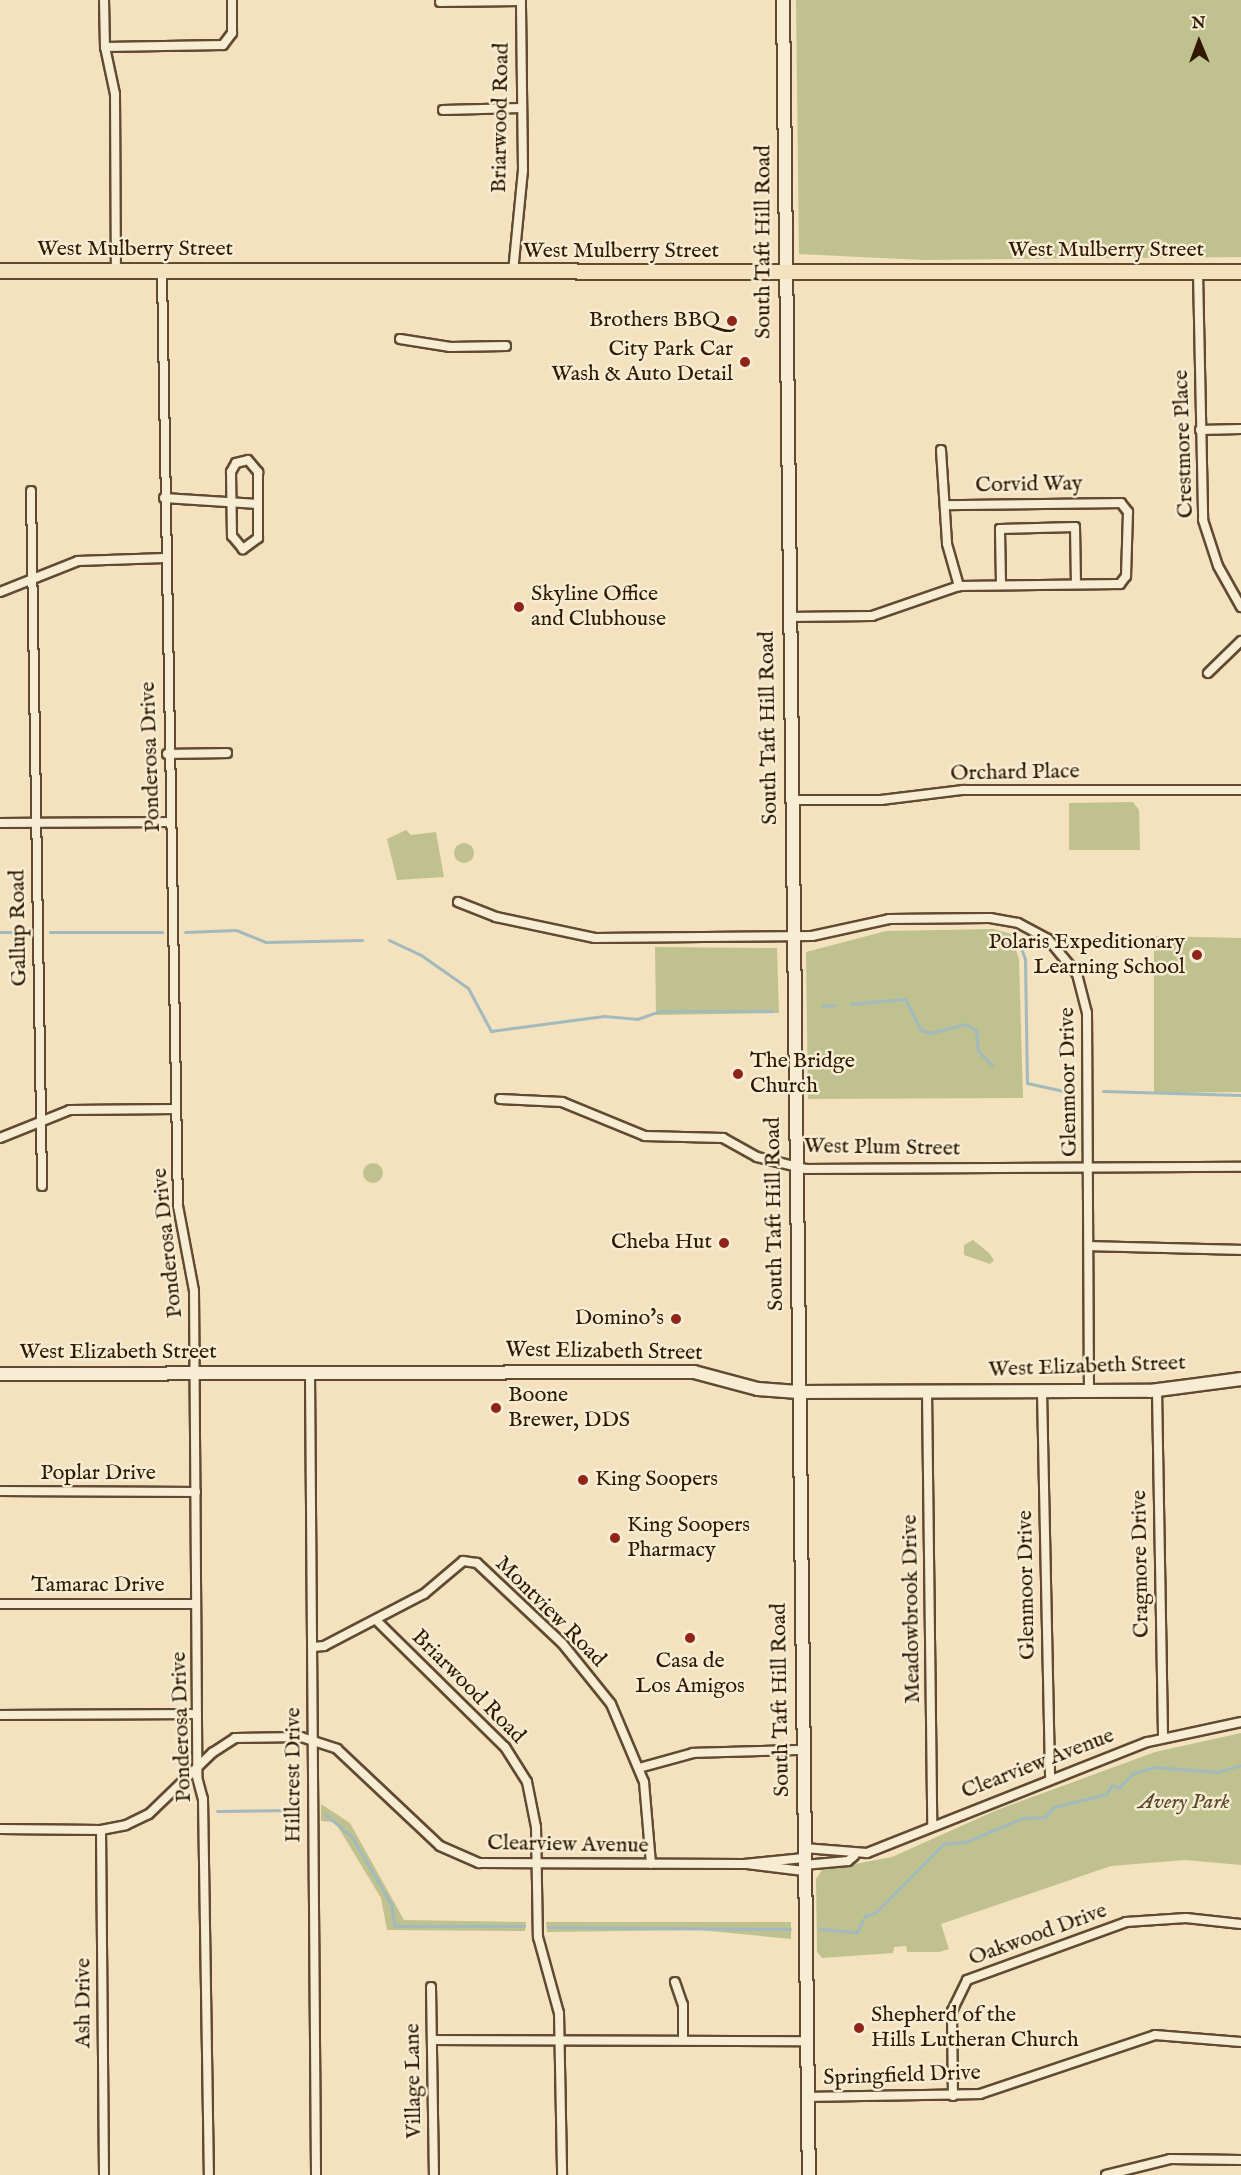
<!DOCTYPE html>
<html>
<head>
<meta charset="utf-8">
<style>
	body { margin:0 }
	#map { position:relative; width:1241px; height:2175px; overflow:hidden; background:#f3e2bd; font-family:"IM FELL English",serif }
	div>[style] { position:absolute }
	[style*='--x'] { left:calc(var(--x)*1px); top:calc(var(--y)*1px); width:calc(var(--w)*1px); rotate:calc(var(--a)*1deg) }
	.green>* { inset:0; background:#bfc28e }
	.round { border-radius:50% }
	.stream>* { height:3px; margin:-1.5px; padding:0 1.5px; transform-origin:1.5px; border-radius:1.5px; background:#a2babd }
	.roads { filter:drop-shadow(2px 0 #614a31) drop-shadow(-2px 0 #614a31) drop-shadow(0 2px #614a31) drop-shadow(0 -2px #614a31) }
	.minor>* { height:8px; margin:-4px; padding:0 4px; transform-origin:4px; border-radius:4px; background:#f7ecd4 }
	.secondary>* { height:12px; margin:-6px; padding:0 6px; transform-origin:6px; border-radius:6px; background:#f7ecd4 }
	.primary>* { height:14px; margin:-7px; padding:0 7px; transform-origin:7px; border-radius:7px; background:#f3e2bd }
	.dots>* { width:16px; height:16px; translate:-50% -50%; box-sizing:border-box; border:3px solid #f7ecd4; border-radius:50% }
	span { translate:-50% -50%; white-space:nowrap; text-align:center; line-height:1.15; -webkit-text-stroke:5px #f7ecd4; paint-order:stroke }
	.street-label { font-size:22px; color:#301802 }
	.poi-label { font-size:22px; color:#301802 }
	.right { translate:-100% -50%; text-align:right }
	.left { translate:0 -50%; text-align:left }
	.park-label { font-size:22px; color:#5b4b2c; font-style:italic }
	.north { position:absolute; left:1169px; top:12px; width:60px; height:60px; -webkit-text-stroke:4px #f7ecd4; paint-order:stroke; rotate:359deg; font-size:16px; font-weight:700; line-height:24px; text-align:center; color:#301802 }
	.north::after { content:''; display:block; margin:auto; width:21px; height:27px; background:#301802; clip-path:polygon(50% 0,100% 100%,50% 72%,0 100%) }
</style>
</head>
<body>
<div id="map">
	<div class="green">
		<i style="clip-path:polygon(796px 0,1241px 0,1241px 257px,923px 260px,799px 254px)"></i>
		<i style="clip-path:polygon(1133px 802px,1139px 810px,1140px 850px,1069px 850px,1069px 803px)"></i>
		<i style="clip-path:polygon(406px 830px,411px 835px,436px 832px,444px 877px,397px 880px,387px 839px)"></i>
		<i class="round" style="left:454px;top:843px;width:20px;height:20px"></i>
		<i style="clip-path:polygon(993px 929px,1011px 934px,1019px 959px,1023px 1098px,808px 1099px,806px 952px,886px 931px)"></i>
		<i style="clip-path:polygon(1154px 936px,1241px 938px,1241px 1092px,1154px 1093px)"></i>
		<i style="clip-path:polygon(655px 947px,777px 948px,779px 1013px,656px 1015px)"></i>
		<i class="round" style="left:363px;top:1163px;width:20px;height:20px"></i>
		<i style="clip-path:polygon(973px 1240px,989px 1253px,994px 1260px,990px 1264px,964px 1255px,964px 1245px)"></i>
		<i style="clip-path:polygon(1241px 1733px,1241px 1865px,1185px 1860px,1111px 1866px,941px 1924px,949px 1949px,939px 1952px,907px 1952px,906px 1946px,894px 1947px,893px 1953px,822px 1958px,817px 1952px,816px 1879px,822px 1870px,892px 1857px,997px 1810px,1155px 1752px)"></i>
		<i style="clip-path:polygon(321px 1804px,350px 1823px,404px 1920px,526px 1922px,525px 1931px,387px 1930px,381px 1898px,335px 1822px,321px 1821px)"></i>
		<i style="clip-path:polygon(546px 1922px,791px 1922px,791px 1939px,699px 1930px,547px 1932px)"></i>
	</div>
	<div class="stream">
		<i style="--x:0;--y:932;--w:22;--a:0"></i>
		<i style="--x:50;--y:932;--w:112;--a:0"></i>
		<i style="--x:185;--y:932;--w:51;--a:-2.2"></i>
		<i style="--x:236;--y:930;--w:32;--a:22"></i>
		<i style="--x:266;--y:942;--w:96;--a:-1.2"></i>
		<i style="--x:1018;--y:939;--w:21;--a:71"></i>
		<i style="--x:1025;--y:959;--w:124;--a:89.1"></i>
		<i style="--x:1027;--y:1083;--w:47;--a:12.3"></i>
		<i style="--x:389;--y:940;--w:35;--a:25"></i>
		<i style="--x:421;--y:955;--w:57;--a:35.1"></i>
		<i style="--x:468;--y:988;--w:49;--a:61.9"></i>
		<i style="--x:491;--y:1031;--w:114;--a:-7.6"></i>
		<i style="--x:604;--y:1016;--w:33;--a:5"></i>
		<i style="--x:637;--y:1019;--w:24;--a:-19"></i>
		<i style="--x:660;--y:1011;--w:113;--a:0"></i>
		<i style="--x:851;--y:1004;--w:54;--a:-5.3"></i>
		<i style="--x:905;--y:999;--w:35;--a:63"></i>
		<i style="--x:921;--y:1030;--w:9;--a:18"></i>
		<i style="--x:930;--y:1033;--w:37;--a:-14"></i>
		<i style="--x:966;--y:1024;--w:12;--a:31"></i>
		<i style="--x:976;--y:1030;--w:21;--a:85"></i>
		<i style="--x:978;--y:1051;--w:20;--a:45"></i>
		<i style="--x:823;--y:1006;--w:12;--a:-5"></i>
		<i style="--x:1103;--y:1091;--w:138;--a:1.7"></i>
		<i style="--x:217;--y:1811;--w:80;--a:-0.7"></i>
		<i style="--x:326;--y:1815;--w:34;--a:40"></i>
		<i style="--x:352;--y:1837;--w:78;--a:59.8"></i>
		<i style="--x:391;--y:1904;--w:22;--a:80"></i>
		<i style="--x:395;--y:1926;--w:129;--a:0"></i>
		<i style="--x:548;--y:1927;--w:242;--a:0.5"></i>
		<i style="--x:819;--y:1929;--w:38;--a:5"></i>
		<i style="--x:857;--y:1932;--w:18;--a:-63"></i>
		<i style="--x:865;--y:1916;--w:10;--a:-17"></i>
		<i style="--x:875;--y:1913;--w:97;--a:-45.4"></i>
		<i style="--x:943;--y:1844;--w:23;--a:-5"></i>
		<i style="--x:966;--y:1842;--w:61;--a:-23.2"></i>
		<i style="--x:1022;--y:1818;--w:23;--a:-2"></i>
		<i style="--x:1045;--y:1817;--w:13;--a:-48"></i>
		<i style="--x:1054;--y:1807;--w:54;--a:-14"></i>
		<i style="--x:1106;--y:1794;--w:11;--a:-56"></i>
		<i style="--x:1112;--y:1785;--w:8;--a:23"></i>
		<i style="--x:1119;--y:1788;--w:19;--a:-47"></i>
		<i style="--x:1132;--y:1774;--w:22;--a:-18"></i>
		<i style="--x:1153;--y:1767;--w:64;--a:4.5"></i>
		<i style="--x:1217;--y:1772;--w:25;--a:-16"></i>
	</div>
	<div class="roads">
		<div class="minor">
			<i style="--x:104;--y:0;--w:47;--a:88.8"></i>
			<i style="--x:105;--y:47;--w:48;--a:78"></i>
			<i style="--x:115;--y:94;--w:177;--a:89.7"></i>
			<i style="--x:440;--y:2;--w:81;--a:-0.7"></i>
			<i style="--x:105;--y:47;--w:118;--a:-1"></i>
			<i style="--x:223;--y:45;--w:15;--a:-53"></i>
			<i style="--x:232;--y:33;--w:33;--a:-90"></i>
			<i style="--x:443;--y:110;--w:78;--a:-1.5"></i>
			<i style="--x:162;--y:272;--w:934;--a:89.02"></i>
			<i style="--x:178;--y:1206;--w:86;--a:79.3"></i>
			<i style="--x:194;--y:1291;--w:486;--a:89.6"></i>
			<i style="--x:197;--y:1777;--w:23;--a:75"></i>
			<i style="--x:203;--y:1799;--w:376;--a:89.1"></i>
			<i style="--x:513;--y:272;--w:102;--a:-84.4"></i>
			<i style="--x:523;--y:170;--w:170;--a:-90.7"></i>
			<i style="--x:1198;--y:272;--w:248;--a:88.8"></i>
			<i style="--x:1203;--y:520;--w:48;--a:71.9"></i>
			<i style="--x:1218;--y:566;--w:47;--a:60.7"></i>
			<i style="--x:400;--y:339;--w:51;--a:9.1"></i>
			<i style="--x:450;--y:347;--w:56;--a:-1"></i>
			<i style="--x:1200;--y:430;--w:41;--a:-1.4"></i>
			<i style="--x:941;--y:450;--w:94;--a:86.3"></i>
			<i style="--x:947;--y:544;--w:44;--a:74.1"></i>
			<i style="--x:248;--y:460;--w:16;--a:50"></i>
			<i style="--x:258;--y:472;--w:66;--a:90"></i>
			<i style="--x:258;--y:538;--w:19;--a:144"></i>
			<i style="--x:243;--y:549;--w:17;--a:-130"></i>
			<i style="--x:232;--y:536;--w:64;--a:-90.9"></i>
			<i style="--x:231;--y:472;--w:10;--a:-61"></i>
			<i style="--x:236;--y:463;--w:12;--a:-14"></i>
			<i style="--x:31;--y:491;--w:695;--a:89.09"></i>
			<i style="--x:164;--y:498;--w:94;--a:3.7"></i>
			<i style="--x:1001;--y:583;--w:54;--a:-91.1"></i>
			<i style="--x:1000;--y:529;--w:75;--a:-1.5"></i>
			<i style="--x:1075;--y:527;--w:56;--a:89"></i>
			<i style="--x:0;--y:592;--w:84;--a:-21.7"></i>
			<i style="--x:78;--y:561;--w:87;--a:-2"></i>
			<i style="--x:789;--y:617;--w:83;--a:-0.7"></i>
			<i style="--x:872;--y:616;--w:92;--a:-19"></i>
			<i style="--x:959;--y:586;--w:161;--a:-0.7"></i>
			<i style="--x:1120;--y:584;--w:10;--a:-53"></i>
			<i style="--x:1126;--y:576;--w:64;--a:-88.2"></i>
			<i style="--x:1128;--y:512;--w:11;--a:-128"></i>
			<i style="--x:1121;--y:503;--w:175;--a:179.3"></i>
			<i style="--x:1208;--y:673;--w:46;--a:-44.1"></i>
			<i style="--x:167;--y:754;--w:60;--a:-1"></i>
			<i style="--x:791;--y:800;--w:90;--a:0"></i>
			<i style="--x:881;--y:800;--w:83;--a:-7"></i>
			<i style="--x:963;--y:790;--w:278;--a:0"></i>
			<i style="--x:0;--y:823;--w:169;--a:-0.3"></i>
			<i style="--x:458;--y:902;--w:41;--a:21.5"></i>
			<i style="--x:496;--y:917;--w:101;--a:12"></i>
			<i style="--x:595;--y:938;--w:217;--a:-0.5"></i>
			<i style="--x:812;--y:936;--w:79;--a:-12.4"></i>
			<i style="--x:889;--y:919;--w:101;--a:-0.6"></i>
			<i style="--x:990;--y:918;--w:28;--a:10"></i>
			<i style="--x:1018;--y:923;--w:34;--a:28"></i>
			<i style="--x:1048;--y:939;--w:45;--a:50.4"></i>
			<i style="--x:1077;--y:974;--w:40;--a:75.6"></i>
			<i style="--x:1087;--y:1013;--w:378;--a:89.7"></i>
			<i style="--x:500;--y:1099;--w:62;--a:2.8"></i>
			<i style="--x:562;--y:1102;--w:90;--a:22.3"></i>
			<i style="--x:645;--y:1136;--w:78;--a:1.5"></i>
			<i style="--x:723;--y:1138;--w:39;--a:29"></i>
			<i style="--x:757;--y:1157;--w:50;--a:13.8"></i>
			<i style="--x:806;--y:1169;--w:435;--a:-0.3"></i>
			<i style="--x:0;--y:1138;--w:75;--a:-21.8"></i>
			<i style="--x:70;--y:1110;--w:106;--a:-0.5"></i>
			<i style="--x:1089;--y:1246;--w:152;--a:1.5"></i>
			<i style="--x:310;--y:1374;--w:801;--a:89.57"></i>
			<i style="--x:1157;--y:1390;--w:348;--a:89"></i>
			<i style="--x:1042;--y:1391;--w:387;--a:88.8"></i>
			<i style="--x:927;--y:1392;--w:434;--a:89.3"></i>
			<i style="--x:0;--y:1491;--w:196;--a:0.3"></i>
			<i style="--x:0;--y:1604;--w:196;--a:0"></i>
			<i style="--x:376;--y:1620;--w:181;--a:44.6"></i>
			<i style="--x:505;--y:1747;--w:41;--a:57.8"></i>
			<i style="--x:527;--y:1782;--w:46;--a:78.7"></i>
			<i style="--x:536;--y:1827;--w:110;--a:89"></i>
			<i style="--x:538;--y:1937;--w:79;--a:74.6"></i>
			<i style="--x:559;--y:2013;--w:162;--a:88.9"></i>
			<i style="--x:313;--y:1647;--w:11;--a:-5"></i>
			<i style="--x:324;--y:1646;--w:113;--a:-27.5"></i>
			<i style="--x:424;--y:1594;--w:51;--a:-40.2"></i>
			<i style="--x:463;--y:1561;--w:14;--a:8"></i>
			<i style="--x:477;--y:1563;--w:117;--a:43.3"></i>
			<i style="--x:562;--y:1643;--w:78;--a:51.2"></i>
			<i style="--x:611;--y:1704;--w:85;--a:67.1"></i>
			<i style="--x:644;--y:1782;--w:82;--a:85.1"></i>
			<i style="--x:0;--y:1715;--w:197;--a:-0.3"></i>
			<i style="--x:639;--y:1768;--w:56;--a:-15.5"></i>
			<i style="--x:693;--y:1753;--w:109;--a:-1.6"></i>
			<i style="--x:0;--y:1829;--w:101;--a:0.6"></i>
			<i style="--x:101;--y:1830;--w:25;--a:-11"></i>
			<i style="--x:126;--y:1825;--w:25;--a:-26"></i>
			<i style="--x:149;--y:1814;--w:88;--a:-44.1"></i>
			<i style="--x:212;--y:1753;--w:27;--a:-33"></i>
			<i style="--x:235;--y:1738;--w:66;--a:-0.9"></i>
			<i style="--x:301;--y:1737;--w:38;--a:18"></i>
			<i style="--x:337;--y:1749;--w:141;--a:43.3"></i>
			<i style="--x:440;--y:1846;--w:43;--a:23.6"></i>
			<i style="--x:479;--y:1863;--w:265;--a:0.2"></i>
			<i style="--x:744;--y:1864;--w:60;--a:-5.7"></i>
			<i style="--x:101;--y:1830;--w:345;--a:89.5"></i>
			<i style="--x:804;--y:1848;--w:63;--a:4.5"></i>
			<i style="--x:867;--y:1853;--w:302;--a:-21.6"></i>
			<i style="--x:1148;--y:1742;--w:95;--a:-12.1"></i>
			<i style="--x:747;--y:1864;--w:57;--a:7"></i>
			<i style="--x:804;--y:1865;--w:44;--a:-5.2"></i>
			<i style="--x:848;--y:1861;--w:8;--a:-40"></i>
			<i style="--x:675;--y:1982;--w:24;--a:71"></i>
			<i style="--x:683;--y:2005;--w:35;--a:90"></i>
			<i style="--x:431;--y:1987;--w:188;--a:89.1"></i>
			<i style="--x:432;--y:2040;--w:375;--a:0.2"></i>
			<i style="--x:953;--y:2096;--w:85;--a:-90.7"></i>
			<i style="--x:952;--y:2011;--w:34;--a:-64"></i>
			<i style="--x:967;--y:1980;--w:169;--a:-20"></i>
			<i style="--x:1126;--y:1922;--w:60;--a:-3.8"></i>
			<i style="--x:1186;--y:1918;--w:55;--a:6.2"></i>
			<i style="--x:807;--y:2097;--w:173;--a:-1"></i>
			<i style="--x:980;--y:2094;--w:185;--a:-18.6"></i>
			<i style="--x:1155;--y:2035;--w:86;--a:4.7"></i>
			<i style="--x:1106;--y:2175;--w:66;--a:-14"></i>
			<i style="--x:1170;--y:2159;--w:71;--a:0.8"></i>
		</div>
		<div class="secondary">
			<i style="--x:783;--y:0;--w:2175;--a:89.32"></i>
			<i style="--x:0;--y:1374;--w:694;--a:-0.17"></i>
			<i style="--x:694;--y:1372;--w:66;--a:14.9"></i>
			<i style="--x:758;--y:1389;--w:40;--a:4.3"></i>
			<i style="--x:798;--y:1392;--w:352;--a:-0.2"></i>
			<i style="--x:1150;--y:1391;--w:92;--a:-7.5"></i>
		</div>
		<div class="primary">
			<i style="--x:0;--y:271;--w:1241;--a:0.05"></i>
		</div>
	</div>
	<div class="dots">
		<i style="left:732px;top:321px;background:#8f2418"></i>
		<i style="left:745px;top:362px;background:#8f2418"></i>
		<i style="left:519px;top:607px;background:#8f2418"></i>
		<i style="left:1197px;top:955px;background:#8f2418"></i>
		<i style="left:738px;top:1074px;background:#8f2418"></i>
		<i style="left:724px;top:1243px;background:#8f2418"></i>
		<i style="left:676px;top:1319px;background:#8f2418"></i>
		<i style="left:496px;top:1408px;background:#8f2418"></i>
		<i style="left:583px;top:1480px;background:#8f2418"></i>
		<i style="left:615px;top:1538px;background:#8f2418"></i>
		<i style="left:690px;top:1638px;background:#8f2418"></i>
		<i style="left:859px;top:2028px;background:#8f2418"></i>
	</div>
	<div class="street-label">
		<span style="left:501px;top:118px;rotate:-89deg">Briarwood Road</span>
		<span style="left:764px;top:242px;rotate:-90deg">South Taft Hill Road</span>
		<span style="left:135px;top:250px">West Mulberry Street</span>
		<span style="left:1106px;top:251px">West Mulberry Street</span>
		<span style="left:621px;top:252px">West Mulberry Street</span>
		<span style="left:1184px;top:444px;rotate:-92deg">Crestmore Place</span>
		<span style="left:1029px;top:485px;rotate:-1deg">Corvid Way</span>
		<span style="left:769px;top:728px;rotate:-91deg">South Taft Hill Road</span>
		<span style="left:151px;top:757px;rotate:-92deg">Ponderosa Drive</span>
		<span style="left:1015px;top:773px;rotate:-1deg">Orchard Place</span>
		<span style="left:19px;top:928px;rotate:-91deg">Gallup Road</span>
		<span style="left:1069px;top:1082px;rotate:-91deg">Glenmoor Drive</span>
		<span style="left:882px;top:1148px;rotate:1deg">West Plum Street</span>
		<span style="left:775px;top:1214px;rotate:-91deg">South Taft Hill Road</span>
		<span style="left:168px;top:1243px;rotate:-96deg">Ponderosa Drive</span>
		<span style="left:604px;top:1352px;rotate:1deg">West Elizabeth Street</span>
		<span style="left:118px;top:1353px">West Elizabeth Street</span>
		<span style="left:1087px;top:1367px;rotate:-2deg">West Elizabeth Street</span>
		<span style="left:98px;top:1474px">Poplar Drive</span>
		<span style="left:1141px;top:1564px;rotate:-91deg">Cragmore Drive</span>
		<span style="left:1027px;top:1585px;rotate:-91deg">Glenmoor Drive</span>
		<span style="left:98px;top:1586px">Tamarac Drive</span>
		<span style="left:912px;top:1609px;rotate:-91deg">Meadowbrook Drive</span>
		<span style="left:550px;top:1612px;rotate:45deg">Montview Road</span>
		<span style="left:468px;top:1687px;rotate:45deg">Briarwood Road</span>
		<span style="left:781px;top:1700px;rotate:-91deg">South Taft Hill Road</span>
		<span style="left:182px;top:1727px;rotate:-92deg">Ponderosa Drive</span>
		<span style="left:1038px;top:1764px;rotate:-21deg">Clearview Avenue</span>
		<span style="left:294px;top:1775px;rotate:-90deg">Hillcrest Drive</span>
		<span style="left:568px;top:1845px;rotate:1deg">Clearview Avenue</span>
		<span style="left:1038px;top:1935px;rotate:-20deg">Oakwood Drive</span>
		<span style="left:84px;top:2003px;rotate:-90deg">Ash Drive</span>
		<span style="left:902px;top:2076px;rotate:-2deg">Springfield Drive</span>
		<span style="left:414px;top:2081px;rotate:-91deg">Village Lane</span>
	</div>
	<div class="poi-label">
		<span class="right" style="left:720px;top:321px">Brothers BBQ</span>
		<span class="right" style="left:733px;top:362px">City Park Car<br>Wash &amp; Auto Detail</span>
		<span class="left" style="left:531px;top:607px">Skyline Office<br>and Clubhouse</span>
		<span class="right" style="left:1185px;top:955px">Polaris Expeditionary<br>Learning School</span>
		<span class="left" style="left:750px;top:1074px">The Bridge<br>Church</span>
		<span class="right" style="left:712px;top:1243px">Cheba Hut</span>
		<span class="right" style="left:664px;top:1319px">Domino's</span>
		<span class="left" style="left:508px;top:1408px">Boone<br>Brewer, DDS</span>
		<span class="left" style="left:595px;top:1480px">King Soopers</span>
		<span class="left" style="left:627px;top:1538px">King Soopers<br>Pharmacy</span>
		<span style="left:690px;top:1674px">Casa de<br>Los Amigos</span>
		<span class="left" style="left:871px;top:2028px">Shepherd of the<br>Hills Lutheran Church</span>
	</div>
	<div class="park-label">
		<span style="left:1184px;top:1803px">Avery Park</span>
	</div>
	<div class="north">N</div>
</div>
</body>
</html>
